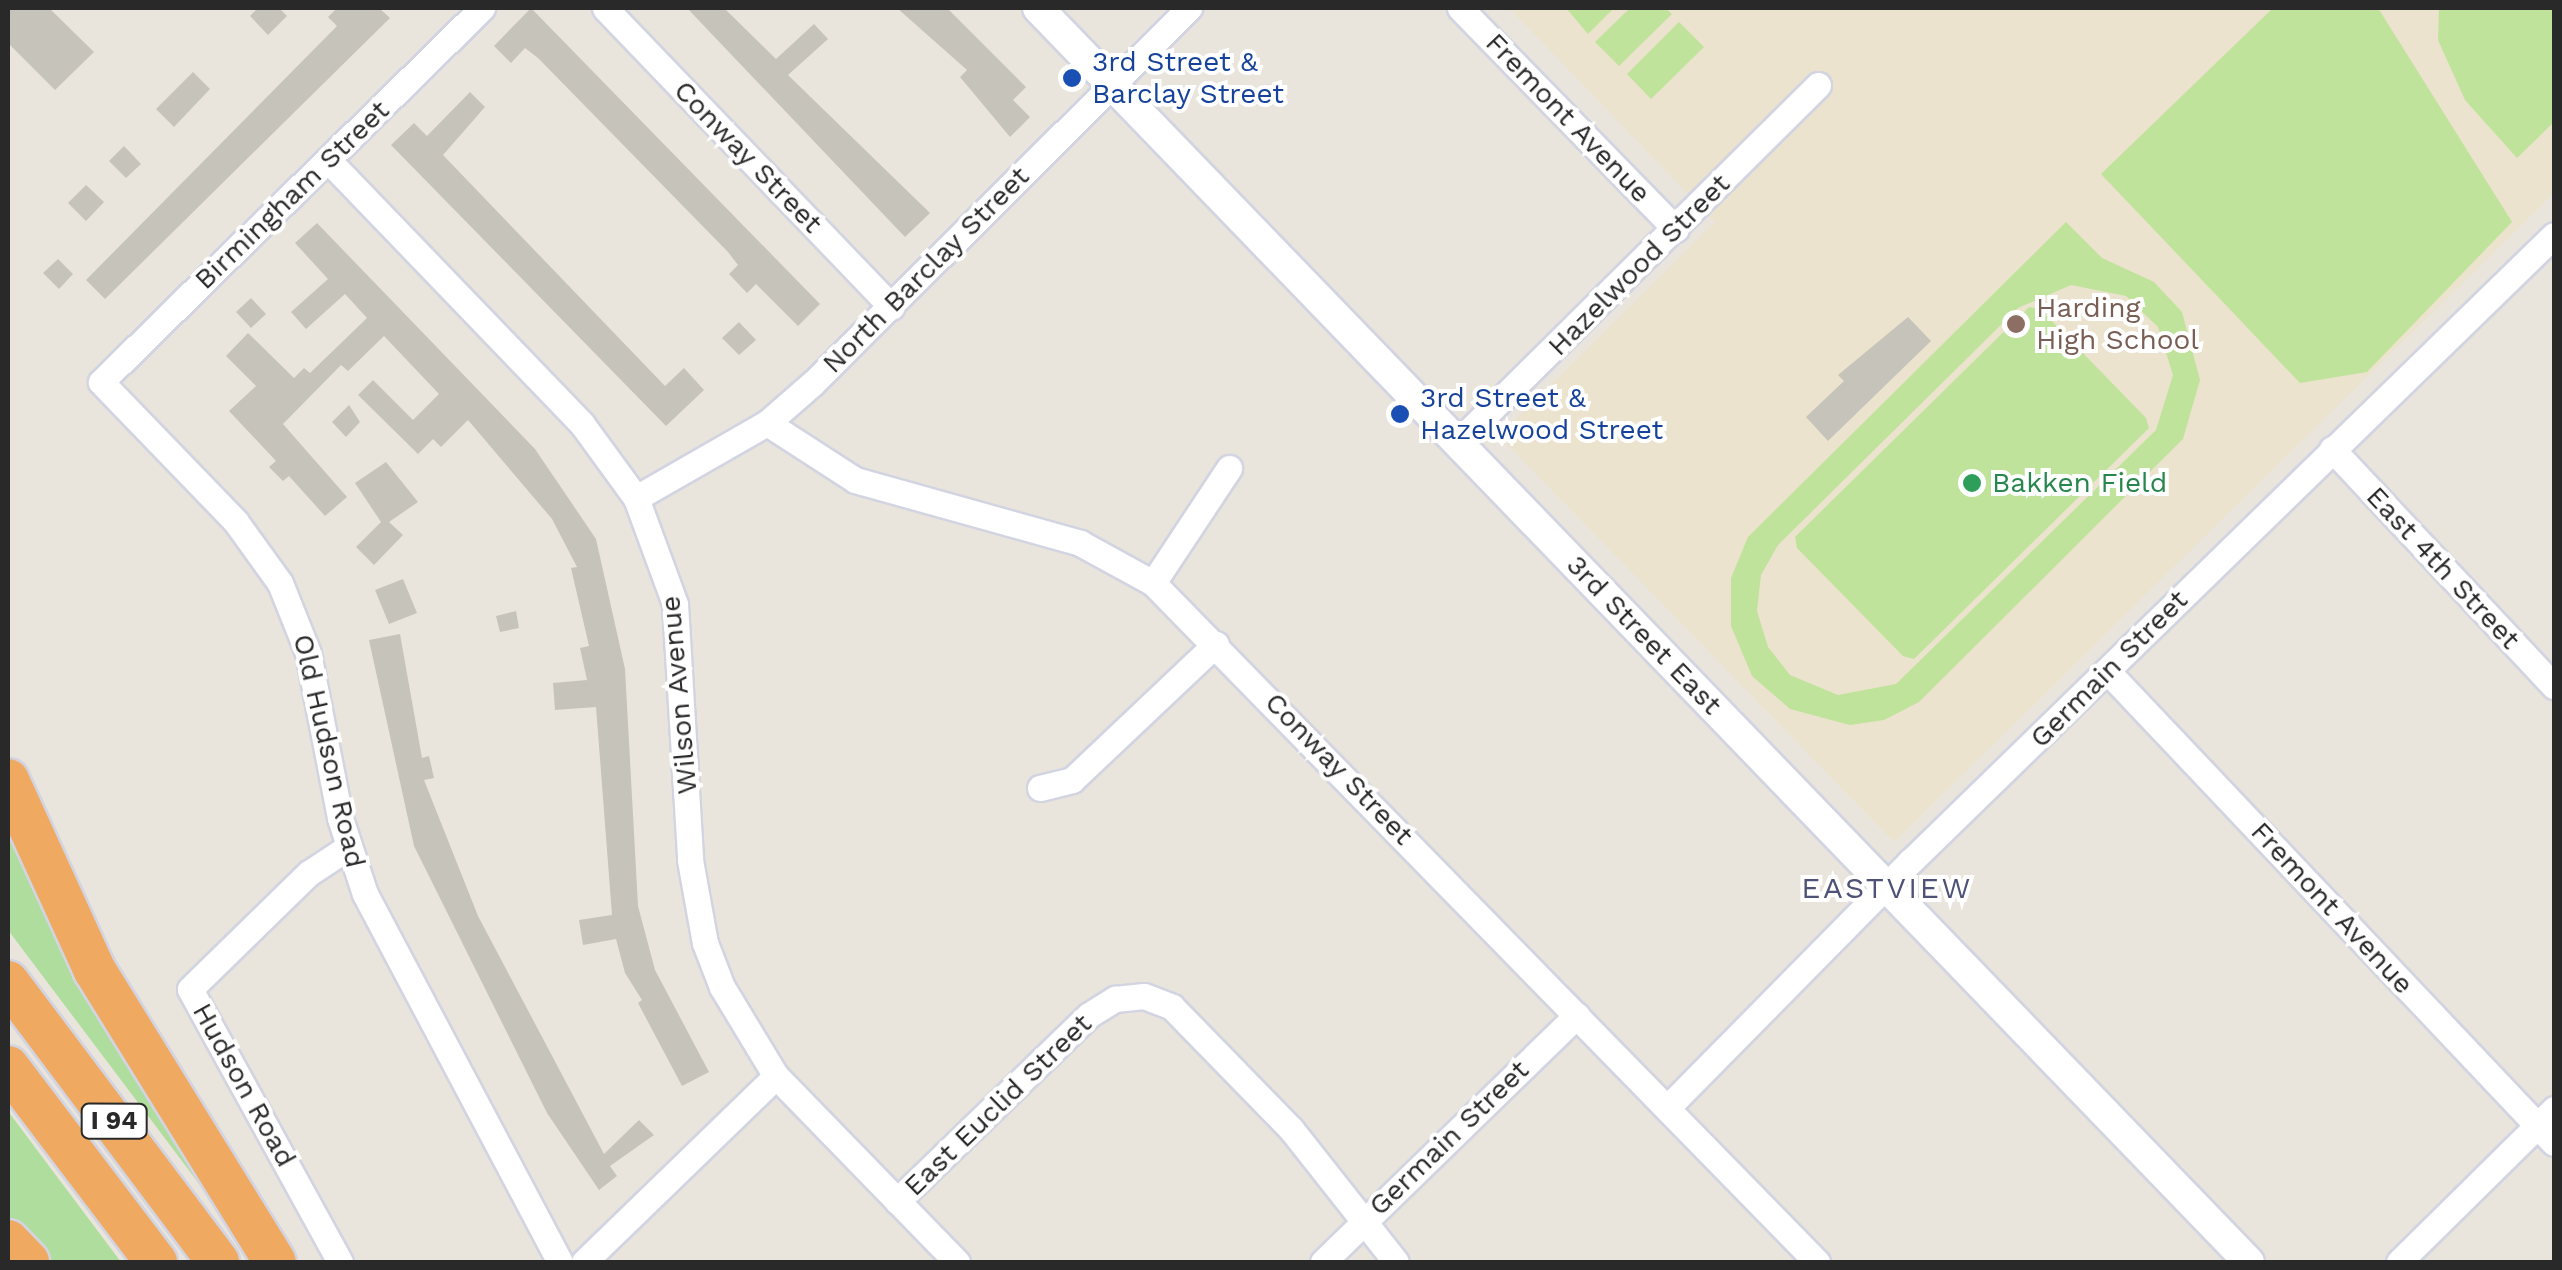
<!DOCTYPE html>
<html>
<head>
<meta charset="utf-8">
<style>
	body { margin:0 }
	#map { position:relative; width:2562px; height:1270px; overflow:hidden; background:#eae5dc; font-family:"Work Sans",sans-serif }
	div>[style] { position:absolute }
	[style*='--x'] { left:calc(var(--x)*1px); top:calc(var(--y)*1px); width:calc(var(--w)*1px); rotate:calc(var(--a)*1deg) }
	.education>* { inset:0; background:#ebe3cd }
	.green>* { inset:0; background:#afdd9d }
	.pitch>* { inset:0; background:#bfe39a }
	.building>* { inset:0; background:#c6c3bb }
	.roads { filter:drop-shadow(2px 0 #d2d4e1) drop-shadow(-2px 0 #d2d4e1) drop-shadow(0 2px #d2d4e1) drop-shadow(0 -2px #d2d4e1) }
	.minor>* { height:25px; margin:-12.5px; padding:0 12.5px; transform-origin:12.5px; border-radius:12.5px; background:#fff }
	.tertiary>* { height:30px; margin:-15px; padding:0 15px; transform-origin:15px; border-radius:15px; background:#fff }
	.motorway>* { height:42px; margin:-21px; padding:0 21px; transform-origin:21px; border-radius:21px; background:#f0a961 }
	.dots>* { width:28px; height:28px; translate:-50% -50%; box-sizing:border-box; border:5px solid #fff; border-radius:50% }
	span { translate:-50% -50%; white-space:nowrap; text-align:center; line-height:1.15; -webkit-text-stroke:8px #fff; paint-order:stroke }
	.shield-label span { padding:2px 8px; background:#fff; border:2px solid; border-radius:8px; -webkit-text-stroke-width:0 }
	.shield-label { font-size:25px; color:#292929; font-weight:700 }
	.transit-label { font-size:28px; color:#164399 }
	.left { translate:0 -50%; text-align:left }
	.street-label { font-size:28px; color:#292929 }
	.education-label { font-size:28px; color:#785e54 }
	.leisure-label { font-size:28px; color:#27864d }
	.neighbourhood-label { font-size:30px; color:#4e5276; letter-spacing:2.5px }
	.frame { position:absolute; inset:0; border:10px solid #292929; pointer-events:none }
</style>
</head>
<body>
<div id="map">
	<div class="education">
		<i style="clip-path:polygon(1509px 8px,2554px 8px,2554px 193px,1894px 842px,1505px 442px,1508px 427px,1715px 222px)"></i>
	</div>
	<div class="green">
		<i style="clip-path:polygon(8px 799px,258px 1262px,8px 930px)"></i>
		<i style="clip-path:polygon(8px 1111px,37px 1150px,121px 1262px,45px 1262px,8px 1221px)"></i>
	</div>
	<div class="pitch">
		<i style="clip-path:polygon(1566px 8px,1614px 8px,1588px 34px)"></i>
		<i style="clip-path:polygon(1630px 8px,1665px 8px,1672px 14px,1619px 66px,1595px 42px)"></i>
		<i style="clip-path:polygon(2273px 8px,2378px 8px,2512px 222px,2367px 372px,2300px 383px,2101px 174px)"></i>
		<i style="clip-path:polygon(2439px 8px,2554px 8px,2554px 122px,2517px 158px,2465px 100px,2438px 40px)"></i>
		<i style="clip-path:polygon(1679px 22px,1704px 47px,1651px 99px,1627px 74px)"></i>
		<i style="clip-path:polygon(evenodd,2066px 222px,2102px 258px,2154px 282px,2182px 312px,2200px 380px,2183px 439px,1919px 702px,1884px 720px,1850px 725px,1790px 709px,1752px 676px,1731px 626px,1731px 578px,1748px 537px,2066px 222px,2071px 285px,2126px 296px,2158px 327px,2173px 375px,2156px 430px,1896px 684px,1838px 695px,1790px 675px,1768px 647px,1757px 611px,1761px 575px,1778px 545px,2018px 308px,2071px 285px)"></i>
		<i style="clip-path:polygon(2029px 307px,2040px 309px,2146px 418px,2149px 428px,1914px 659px,1903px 656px,1797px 548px,1795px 537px)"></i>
	</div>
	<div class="building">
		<i style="clip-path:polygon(8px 8px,49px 8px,94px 52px,55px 90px,8px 43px)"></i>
		<i style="clip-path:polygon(258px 8px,279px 8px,287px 16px,268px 35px,250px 16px)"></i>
		<i style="clip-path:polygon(337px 8px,379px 8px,390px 18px,105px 299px,86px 280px,337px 26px,328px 17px)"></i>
		<i style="clip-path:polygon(531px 8px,820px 304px,798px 326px,756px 284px,747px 293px,729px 274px,738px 265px,728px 252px,538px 58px,525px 48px,511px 63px,494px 46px)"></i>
		<i style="clip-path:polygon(687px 8px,724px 8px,776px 59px,814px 24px,828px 39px,788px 75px,930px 213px,905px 237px)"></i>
		<i style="clip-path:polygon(897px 8px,947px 8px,1026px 87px,1013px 100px,1030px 117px,1010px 137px,960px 77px,967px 70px)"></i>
		<i style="clip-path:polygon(193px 72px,210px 89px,174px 127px,156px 109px)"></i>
		<i style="clip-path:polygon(470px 92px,485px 107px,443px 155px,665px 386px,684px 368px,704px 390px,666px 426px,391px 145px,414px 123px,427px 136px)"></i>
		<i style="clip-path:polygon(124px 146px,141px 164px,126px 178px,109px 161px)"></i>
		<i style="clip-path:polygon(86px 185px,104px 202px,86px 221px,68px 203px)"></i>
		<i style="clip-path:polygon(317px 223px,535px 449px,596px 539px,625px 669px,638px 906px,655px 970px,709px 1072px,682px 1086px,638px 1003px,642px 1000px,625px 973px,616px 939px,583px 945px,579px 920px,612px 915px,596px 707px,555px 710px,553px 683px,587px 680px,580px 648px,589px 646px,571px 568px,577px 567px,552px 519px,468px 420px,441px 447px,433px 439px,418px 454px,358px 395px,373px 380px,413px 420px,439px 394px,384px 336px,348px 371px,341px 365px,283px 424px,347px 497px,325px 516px,289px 476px,283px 481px,269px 467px,276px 461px,229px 411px,256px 386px,226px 356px,248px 333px,294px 378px,304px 368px,310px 373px,367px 318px,345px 294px,306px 329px,291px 312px,328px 279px,295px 243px)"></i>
		<i style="clip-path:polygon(58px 259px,73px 274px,59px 289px,43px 273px)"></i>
		<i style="clip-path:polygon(251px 298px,266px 314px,251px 328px,236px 312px)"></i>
		<i style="clip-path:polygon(1908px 317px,1931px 341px,1828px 441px,1806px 417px,1844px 381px,1838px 375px)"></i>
		<i style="clip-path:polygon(739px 322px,756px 340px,739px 355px,722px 338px)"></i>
		<i style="clip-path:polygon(349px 405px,360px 422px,346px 437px,332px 422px)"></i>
		<i style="clip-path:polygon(386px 462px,418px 502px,389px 522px,403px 535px,374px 565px,356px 547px,381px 522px,355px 483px)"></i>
		<i style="clip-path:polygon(403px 579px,417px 613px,389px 624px,375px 590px)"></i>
		<i style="clip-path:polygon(516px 611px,519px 628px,500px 632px,496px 616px)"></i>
		<i style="clip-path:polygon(400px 634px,422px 758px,429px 756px,434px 778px,424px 780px,478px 916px,604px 1154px,639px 1120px,654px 1135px,610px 1166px,617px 1176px,599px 1190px,547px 1113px,414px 846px,369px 640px)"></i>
	</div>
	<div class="roads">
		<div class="minor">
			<i style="--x:482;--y:8;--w:534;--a:135.53"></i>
			<i style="--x:101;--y:382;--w:194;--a:46"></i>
			<i style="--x:236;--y:522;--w:75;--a:54.2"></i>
			<i style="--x:280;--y:583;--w:75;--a:68.2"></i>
			<i style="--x:308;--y:653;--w:168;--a:79"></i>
			<i style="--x:340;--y:818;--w:80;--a:71.8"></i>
			<i style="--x:365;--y:894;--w:416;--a:62.1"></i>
			<i style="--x:605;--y:8;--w:414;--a:46.2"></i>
			<i style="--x:1460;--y:8;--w:309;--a:45.7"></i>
			<i style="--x:329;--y:161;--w:365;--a:46.1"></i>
			<i style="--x:582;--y:424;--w:92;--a:53.9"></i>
			<i style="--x:636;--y:498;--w:113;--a:69.8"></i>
			<i style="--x:675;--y:604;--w:256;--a:86.6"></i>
			<i style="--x:690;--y:860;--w:84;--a:79.8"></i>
			<i style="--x:705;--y:943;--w:47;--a:68.9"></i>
			<i style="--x:722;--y:987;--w:104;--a:58.8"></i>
			<i style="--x:776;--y:1076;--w:260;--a:45.8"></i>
			<i style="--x:767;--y:423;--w:105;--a:32.9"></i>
			<i style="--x:855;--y:480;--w:234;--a:15.6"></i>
			<i style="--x:1080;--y:543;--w:83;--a:28.7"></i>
			<i style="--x:1153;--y:583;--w:950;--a:45.64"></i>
			<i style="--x:1458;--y:442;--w:507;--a:-44.76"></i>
			<i style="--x:2332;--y:449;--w:325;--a:46.9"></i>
			<i style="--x:636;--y:498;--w:151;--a:-29.8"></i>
			<i style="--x:767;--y:423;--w:62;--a:-41.1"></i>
			<i style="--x:814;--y:382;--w:530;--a:-44.92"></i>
			<i style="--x:1153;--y:583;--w:138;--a:-56.5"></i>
			<i style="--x:2109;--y:673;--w:647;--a:46.57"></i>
			<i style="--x:1040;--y:788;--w:33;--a:-14"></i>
			<i style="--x:1072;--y:780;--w:198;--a:-43.4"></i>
			<i style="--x:1668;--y:1107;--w:346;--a:-45.4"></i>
			<i style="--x:1911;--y:861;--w:897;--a:-44.23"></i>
			<i style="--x:897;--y:1201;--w:267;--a:-44.1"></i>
			<i style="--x:1089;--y:1015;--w:31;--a:-32"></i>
			<i style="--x:1115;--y:999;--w:29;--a:-6"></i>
			<i style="--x:1144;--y:996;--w:30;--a:21"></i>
			<i style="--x:1172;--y:1007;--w:170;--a:45.7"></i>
			<i style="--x:1291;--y:1129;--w:169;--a:51.7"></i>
			<i style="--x:340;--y:1262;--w:311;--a:-118.8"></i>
			<i style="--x:190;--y:989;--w:166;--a:-44.3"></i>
			<i style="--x:309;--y:873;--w:45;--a:-33.3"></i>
			<i style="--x:584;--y:1262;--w:267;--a:-44.1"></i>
			<i style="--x:1323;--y:1262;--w:354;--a:-44.2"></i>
			<i style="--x:2399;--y:1262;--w:218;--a:-44.6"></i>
		</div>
		<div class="tertiary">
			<i style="--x:1038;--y:8;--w:1743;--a:46"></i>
		</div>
		<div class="motorway">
			<i style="--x:8;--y:780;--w:208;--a:65.5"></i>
			<i style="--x:94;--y:969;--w:344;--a:58.3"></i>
			<i style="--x:8;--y:982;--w:350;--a:53.1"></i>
			<i style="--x:8;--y:1067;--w:245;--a:52.8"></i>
			<i style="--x:8;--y:1241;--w:29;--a:46"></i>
		</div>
	</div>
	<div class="dots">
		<i style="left:1072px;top:78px;background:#1a4fb4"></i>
		<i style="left:2016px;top:324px;background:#8d6e63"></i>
		<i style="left:1400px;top:414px;background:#1a4fb4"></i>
		<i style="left:1972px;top:483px;background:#2e9e5b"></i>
	</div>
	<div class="shield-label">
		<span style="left:114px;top:1121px">I 94</span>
	</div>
	<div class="transit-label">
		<span class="left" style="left:1092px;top:78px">3rd Street &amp;<br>Barclay Street</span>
		<span class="left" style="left:1420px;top:414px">3rd Street &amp;<br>Hazelwood Street</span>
	</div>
	<div class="street-label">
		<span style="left:1568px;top:118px;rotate:46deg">Fremont Avenue</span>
		<span style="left:748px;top:157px;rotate:46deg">Conway Street</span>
		<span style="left:292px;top:195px;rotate:-44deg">Birmingham Street</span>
		<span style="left:1639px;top:265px;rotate:-45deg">Hazelwood Street</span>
		<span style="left:926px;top:270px;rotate:-45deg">North Barclay Street</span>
		<span style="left:2443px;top:568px;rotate:47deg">East 4th Street</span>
		<span style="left:1644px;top:635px;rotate:46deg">3rd Street East</span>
		<span style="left:2109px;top:669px;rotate:-45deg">Germain Street</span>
		<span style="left:679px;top:695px;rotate:-95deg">Wilson Avenue</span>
		<span style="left:329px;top:751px;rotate:77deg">Old Hudson Road</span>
		<span style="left:1339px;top:769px;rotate:46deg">Conway Street</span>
		<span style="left:2332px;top:908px;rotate:47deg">Fremont Avenue</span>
		<span style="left:244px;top:1085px;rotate:61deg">Hudson Road</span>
		<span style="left:998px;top:1105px;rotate:-44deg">East Euclid Street</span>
		<span style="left:1449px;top:1138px;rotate:-44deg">Germain Street</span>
	</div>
	<div class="education-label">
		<span class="left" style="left:2036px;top:324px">Harding<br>High School</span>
	</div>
	<div class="leisure-label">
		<span class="left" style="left:1992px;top:483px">Bakken Field</span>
	</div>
	<div class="neighbourhood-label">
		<span style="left:1887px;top:888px">EASTVIEW</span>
	</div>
	<div class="frame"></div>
</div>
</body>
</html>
